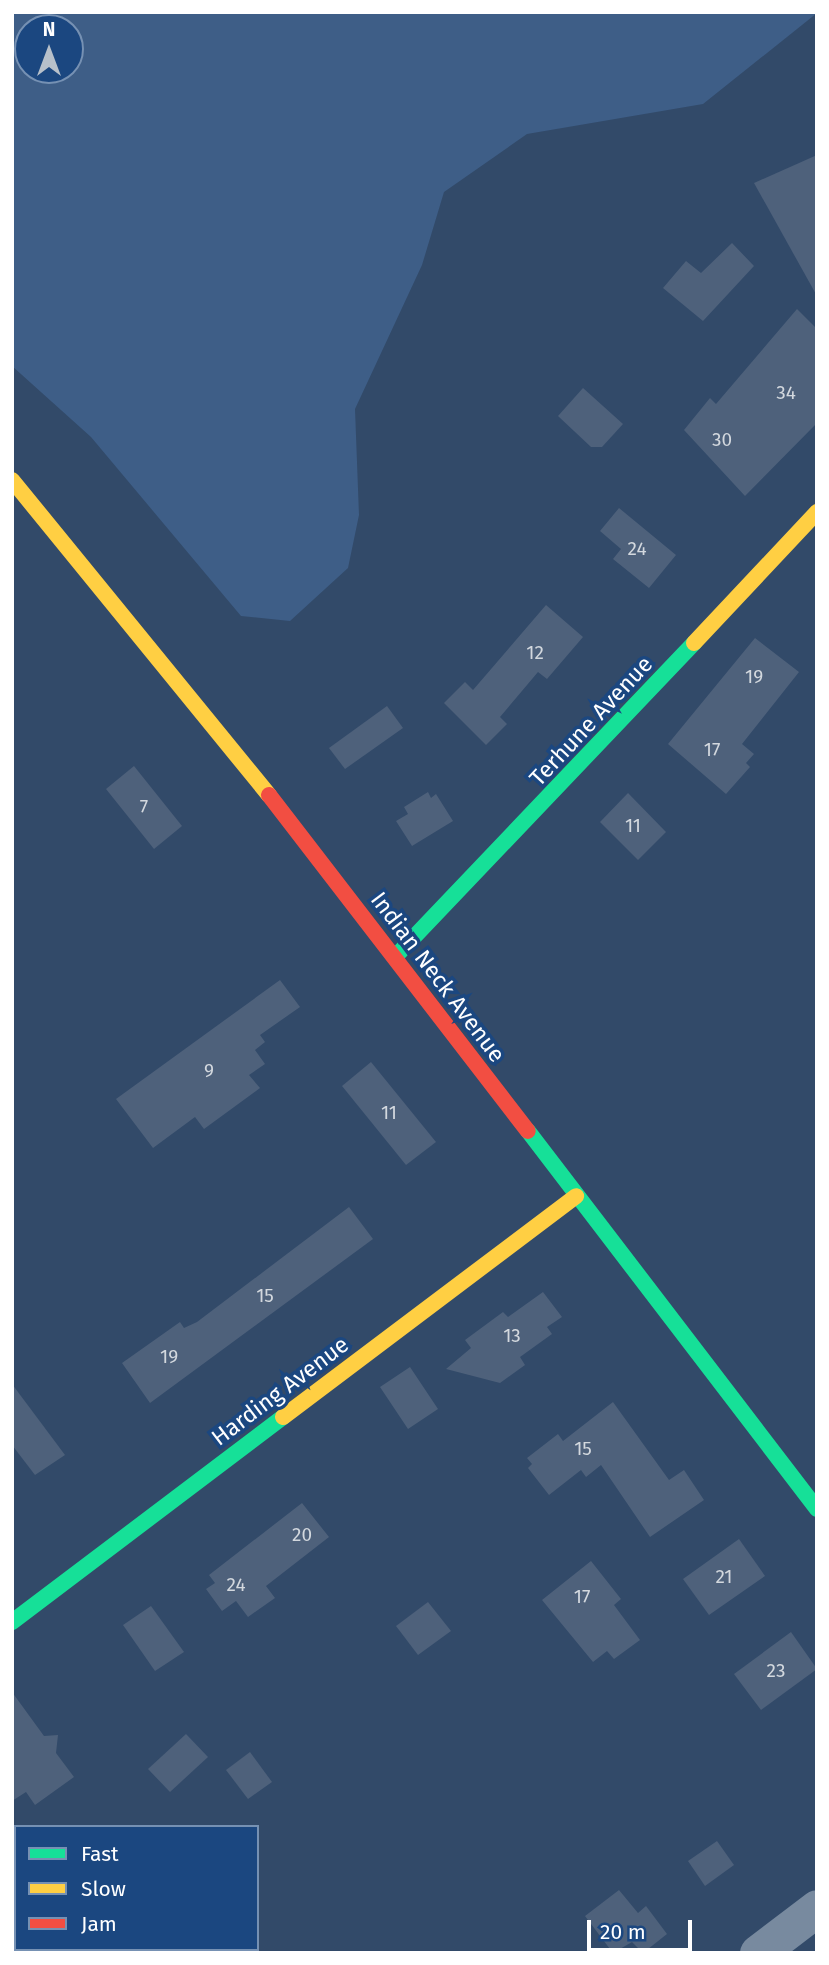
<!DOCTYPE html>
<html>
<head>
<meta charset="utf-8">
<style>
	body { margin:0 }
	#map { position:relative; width:829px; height:1965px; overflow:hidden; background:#324a69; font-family:"Fira Sans",sans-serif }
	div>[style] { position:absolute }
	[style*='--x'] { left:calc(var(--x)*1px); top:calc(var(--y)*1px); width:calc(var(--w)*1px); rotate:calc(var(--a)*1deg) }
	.water>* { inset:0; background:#3e5e87 }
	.building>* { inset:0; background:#4e617b }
	.street>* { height:37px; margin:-18.5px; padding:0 18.5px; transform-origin:18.5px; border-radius:18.5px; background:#788a9f }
	.fast>* { height:16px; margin:-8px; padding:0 8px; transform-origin:8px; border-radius:8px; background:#16e098 }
	.slow>* { height:16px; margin:-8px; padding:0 8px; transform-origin:8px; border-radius:8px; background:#ffcf43 }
	.jam>* { height:16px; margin:-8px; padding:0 8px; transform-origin:8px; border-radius:8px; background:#f24e42 }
	span { translate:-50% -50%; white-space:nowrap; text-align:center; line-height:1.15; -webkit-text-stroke:7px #1b4780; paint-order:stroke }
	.number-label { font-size:19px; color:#d3d8de }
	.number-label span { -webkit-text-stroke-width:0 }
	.street-label { font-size:23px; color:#fff }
	.frame { position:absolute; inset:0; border:14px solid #fff; pointer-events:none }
	.legend { position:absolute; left:14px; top:1825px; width:245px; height:126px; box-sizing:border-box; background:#1b4780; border:2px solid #7691b3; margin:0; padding:9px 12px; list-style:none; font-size:21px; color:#fff }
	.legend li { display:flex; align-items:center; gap:14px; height:35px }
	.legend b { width:35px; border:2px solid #7691b3 }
	.north { position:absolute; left:14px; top:14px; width:70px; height:70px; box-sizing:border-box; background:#1b4780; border:2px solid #7691b3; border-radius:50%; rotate:0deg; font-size:19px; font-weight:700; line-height:28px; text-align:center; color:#fff }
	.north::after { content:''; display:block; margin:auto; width:24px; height:32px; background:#b7c0ca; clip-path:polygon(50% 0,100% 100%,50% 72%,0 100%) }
	.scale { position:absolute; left:587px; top:1920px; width:105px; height:32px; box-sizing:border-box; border:4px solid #fff; border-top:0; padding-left:9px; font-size:21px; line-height:24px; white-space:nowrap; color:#fff; -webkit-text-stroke:5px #1b4780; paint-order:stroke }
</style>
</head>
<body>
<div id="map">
	<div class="water">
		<i style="clip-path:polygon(evenodd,12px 12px,817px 12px,817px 13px,703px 104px,527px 134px,444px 192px,422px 265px,355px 409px,359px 515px,348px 568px,290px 621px,241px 616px,91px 437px,12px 366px,12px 12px,28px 28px,70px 28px,70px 70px,28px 70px,28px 28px)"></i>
	</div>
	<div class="building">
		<i style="clip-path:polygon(817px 155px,817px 296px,754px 183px)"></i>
		<i style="clip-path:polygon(732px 243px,754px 266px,703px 321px,663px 288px,686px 261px,701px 273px)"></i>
		<i style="clip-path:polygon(797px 309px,817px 329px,817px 423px,745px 496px,684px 430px,710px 398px,716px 404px)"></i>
		<i style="clip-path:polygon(583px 388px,623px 424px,602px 447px,591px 447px,558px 416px)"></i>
		<i style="clip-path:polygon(619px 508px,676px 555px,649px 588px,613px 559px,621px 549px,600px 531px)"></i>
		<i style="clip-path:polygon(546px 605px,583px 637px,547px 679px,538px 672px,500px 717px,507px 724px,486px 745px,444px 703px,465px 682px,473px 690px)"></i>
		<i style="clip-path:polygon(755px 638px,799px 672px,742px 744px,754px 754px,746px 763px,750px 767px,726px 794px,668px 744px)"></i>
		<i style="clip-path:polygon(387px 706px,403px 728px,345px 769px,329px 748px)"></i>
		<i style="clip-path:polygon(134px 766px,182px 826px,154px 849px,106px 789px)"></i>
		<i style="clip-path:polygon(428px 792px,431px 798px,436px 794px,453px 821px,412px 846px,396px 821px,408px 814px,404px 807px)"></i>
		<i style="clip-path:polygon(628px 793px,666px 832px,638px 860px,600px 822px)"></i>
		<i style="clip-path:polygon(280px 980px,300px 1007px,260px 1035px,265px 1042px,255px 1050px,265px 1064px,249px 1075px,260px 1088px,204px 1129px,195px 1117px,153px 1148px,116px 1099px)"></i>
		<i style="clip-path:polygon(371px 1062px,436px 1142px,406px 1165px,342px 1086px)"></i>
		<i style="clip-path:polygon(349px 1207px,373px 1239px,150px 1403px,122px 1363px,180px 1322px,184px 1328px,197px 1322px)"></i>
		<i style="clip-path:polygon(543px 1292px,562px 1317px,547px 1327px,552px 1334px,520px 1357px,525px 1365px,500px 1383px,446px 1369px,471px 1348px,465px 1340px,503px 1312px,508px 1317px)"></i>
		<i style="clip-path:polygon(410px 1367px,438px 1409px,408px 1429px,380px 1387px)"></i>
		<i style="clip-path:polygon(12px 1384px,65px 1455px,35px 1475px,12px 1445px)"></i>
		<i style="clip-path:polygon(613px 1402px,669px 1480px,684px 1470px,704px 1500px,650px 1537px,601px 1465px,586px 1477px,581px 1470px,549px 1495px,528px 1468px,532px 1464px,527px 1458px,558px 1434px,563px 1441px)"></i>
		<i style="clip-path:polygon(302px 1503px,329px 1537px,266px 1586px,275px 1598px,248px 1617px,236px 1601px,222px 1611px,206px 1589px,215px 1583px,209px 1575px)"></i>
		<i style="clip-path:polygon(739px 1539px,765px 1576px,709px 1615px,683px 1579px)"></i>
		<i style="clip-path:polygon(591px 1561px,621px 1599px,614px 1605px,640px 1640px,614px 1659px,607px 1651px,593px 1662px,542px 1600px)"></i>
		<i style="clip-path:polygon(428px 1602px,451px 1631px,418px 1655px,396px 1626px)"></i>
		<i style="clip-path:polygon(151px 1606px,184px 1652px,155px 1671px,123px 1625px)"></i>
		<i style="clip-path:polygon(791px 1632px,817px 1669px,761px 1710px,734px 1674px)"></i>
		<i style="clip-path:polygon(12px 1692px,44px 1736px,58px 1735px,56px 1753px,74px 1777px,35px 1805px,26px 1792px,12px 1801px)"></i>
		<i style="clip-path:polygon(186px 1734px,208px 1757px,170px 1792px,148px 1769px)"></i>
		<i style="clip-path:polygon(250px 1752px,272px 1782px,248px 1799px,226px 1770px)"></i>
		<i style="clip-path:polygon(717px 1841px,734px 1865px,705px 1886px,688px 1861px)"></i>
		<i style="clip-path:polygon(619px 1890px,638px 1913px,646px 1906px,667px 1934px,643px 1953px,632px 1942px,613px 1953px,585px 1916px)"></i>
	</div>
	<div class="street">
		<i style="--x:758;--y:1953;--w:74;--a:-37.3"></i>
	</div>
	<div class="fast">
		<i style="--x:395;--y:957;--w:434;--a:-46.4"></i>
		<i style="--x:528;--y:1131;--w:476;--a:52.6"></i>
		<i style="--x:12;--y:1622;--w:340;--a:-37.1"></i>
	</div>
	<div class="slow">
		<i style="--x:12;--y:480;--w:407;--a:50.8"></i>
		<i style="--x:694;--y:643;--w:180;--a:-46.8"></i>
		<i style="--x:283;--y:1417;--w:367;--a:-37"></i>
	</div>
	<div class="jam">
		<i style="--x:269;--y:795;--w:424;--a:52.4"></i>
	</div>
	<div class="number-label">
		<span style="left:786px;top:393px">34</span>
		<span style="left:722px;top:440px">30</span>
		<span style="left:637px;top:549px">24</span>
		<span style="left:535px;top:653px">12</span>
		<span style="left:754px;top:677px">19</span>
		<span style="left:712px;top:750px">17</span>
		<span style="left:144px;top:807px">7</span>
		<span style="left:633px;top:826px">11</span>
		<span style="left:209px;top:1071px">9</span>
		<span style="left:389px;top:1113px">11</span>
		<span style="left:265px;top:1296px">15</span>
		<span style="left:512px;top:1336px">13</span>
		<span style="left:169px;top:1357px">19</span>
		<span style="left:583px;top:1449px">15</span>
		<span style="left:302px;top:1535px">20</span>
		<span style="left:724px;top:1577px">21</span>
		<span style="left:236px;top:1585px">24</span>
		<span style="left:582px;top:1597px">17</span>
		<span style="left:776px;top:1671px">23</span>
	</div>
	<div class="street-label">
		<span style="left:591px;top:721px;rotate:-47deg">Terhune Avenue</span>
		<span style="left:438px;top:977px;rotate:53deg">Indian Neck Avenue</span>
		<span style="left:280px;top:1391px;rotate:-37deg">Harding Avenue</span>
	</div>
	<div class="frame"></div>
	<ul class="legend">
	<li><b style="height:9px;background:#16e098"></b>Fast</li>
	<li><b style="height:9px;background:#ffcf43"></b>Slow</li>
	<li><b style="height:9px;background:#f24e42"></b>Jam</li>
	</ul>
	<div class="north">N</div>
	<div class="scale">20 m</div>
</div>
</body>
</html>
